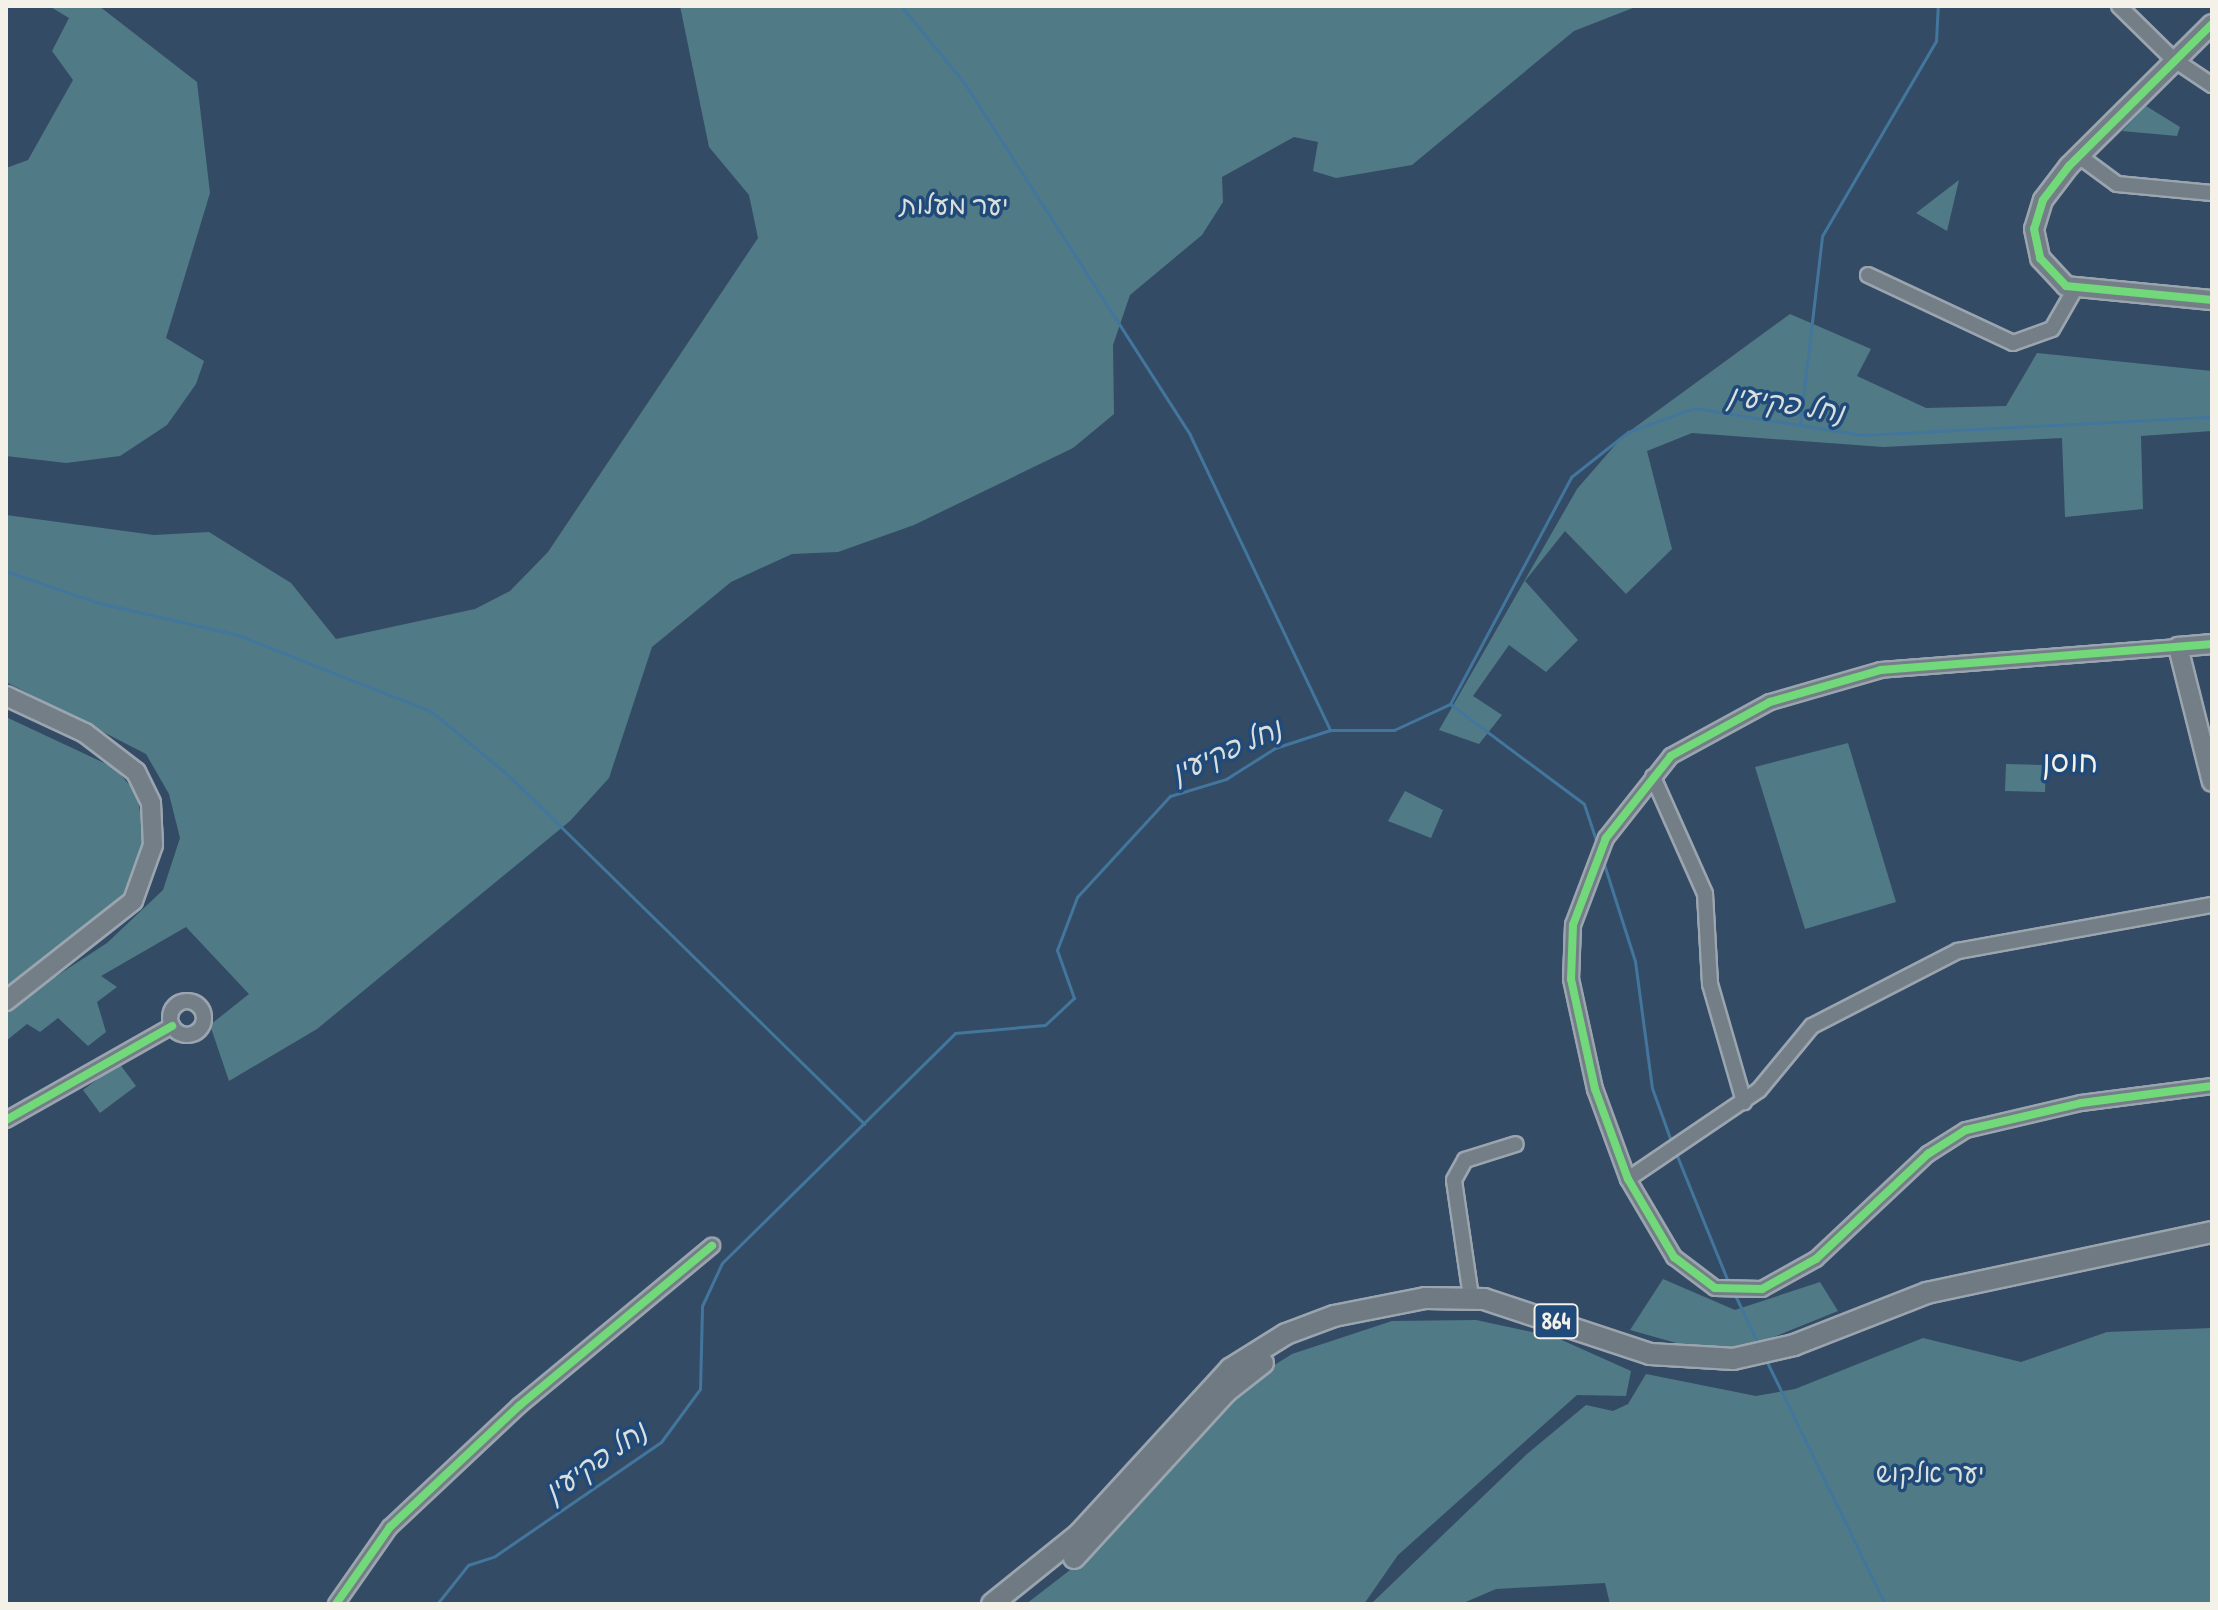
<!DOCTYPE html>
<html>
<head>
<meta charset="utf-8">
<style>
	body { margin:0 }
	#map { position:relative; width:2218px; height:1610px; overflow:hidden; background:#344b65; font-family:"Patrick Hand","Playpen Sans Hebrew",sans-serif }
	div>[style] { position:absolute }
	[style*='--x'] { left:calc(var(--x)*1px); top:calc(var(--y)*1px); width:calc(var(--w)*1px); rotate:calc(var(--a)*1deg) }
	.green>* { inset:0; background:#507b86 }
	.stream>* { height:3px; margin:-1.5px; padding:0 1.5px; transform-origin:1.5px; border-radius:1.5px; background:#43769d }
	.roads { filter:drop-shadow(2px 0 #9ba5af) drop-shadow(-2px 0 #9ba5af) drop-shadow(0 2px #9ba5af) drop-shadow(0 -2px #9ba5af) }
	.street>* { height:14px; margin:-7px; padding:0 7px; transform-origin:7px; border-radius:7px; background:#737e87 }
	.street>.ring { margin:-7px; padding:0; box-sizing:content-box; background:none; border:14px solid #737e87; border-radius:50% }
	.secondary>* { height:18px; margin:-9px; padding:0 9px; transform-origin:9px; border-radius:9px; background:#737e87 }
	.primary>* { height:20px; margin:-10px; padding:0 10px; transform-origin:10px; border-radius:10px; background:#6f7a83 }
	.cycleway>* { height:8px; margin:-4px; padding:0 4px; transform-origin:4px; border-radius:4px; background:#71d979 }
	span { translate:-50% -50%; white-space:nowrap; text-align:center; line-height:1.15; -webkit-text-stroke:7px #1f4a7a; paint-order:stroke }
	.shield-label span { padding:2px 6px; background:#1f4a7a; border:2px solid; border-radius:6px; -webkit-text-stroke-width:0 }
	.shield-label { font-size:24px; color:#f4f1e8; font-weight:700 }
	.park-label { font-size:26px; color:#dce0da }
	.water-label { font-size:28px; color:#dadfde; font-style:italic }
	.quarter-label { font-size:30px; color:#f4f1e8 }
	.frame { position:absolute; inset:0; border:8px solid #f4f1e8; pointer-events:none }
</style>
</head>
<body>
<div id="map">
	<div class="green">
		<i style="clip-path:polygon(49px 6px,99px 6px,197px 82px,210px 193px,166px 338px,204px 361px,196px 384px,167px 425px,120px 456px,66px 463px,6px 456px,6px 168px,28px 160px,73px 80px,52px 51px,69px 18px)"></i>
		<i style="clip-path:polygon(680px 6px,1638px 6px,1574px 31px,1412px 165px,1336px 178px,1313px 171px,1318px 142px,1294px 137px,1222px 177px,1223px 202px,1202px 235px,1130px 295px,1113px 345px,1114px 414px,1073px 448px,914px 525px,838px 552px,792px 554px,731px 582px,652px 647px,609px 778px,570px 821px,317px 1029px,229px 1081px,210px 1025px,249px 994px,186px 927px,101px 976px,117px 987px,97px 1002px,106px 1032px,88px 1046px,58px 1018px,40px 1032px,27px 1024px,6px 1041px,6px 1009px,107px 943px,163px 890px,180px 838px,169px 794px,146px 754px,6px 682px,6px 515px,154px 535px,209px 532px,291px 583px,336px 639px,475px 609px,510px 591px,548px 552px,758px 238px,749px 195px,709px 147px)"></i>
		<i style="clip-path:polygon(2146px 106px,2180px 127px,2177px 136px,2122px 131px)"></i>
		<i style="clip-path:polygon(1959px 180px,1947px 231px,1916px 213px)"></i>
		<i style="clip-path:polygon(1790px 314px,1871px 349px,1857px 376px,1926px 408px,2006px 406px,2037px 353px,2212px 371px,2212px 431px,2141px 436px,2143px 509px,2065px 517px,2062px 438px,1883px 447px,1692px 433px,1647px 451px,1672px 549px,1626px 594px,1565px 531px,1525px 581px,1578px 640px,1546px 672px,1509px 645px,1473px 696px,1502px 715px,1479px 744px,1439px 730px,1577px 489px,1623px 436px)"></i>
		<i style="clip-path:polygon(6px 717px,115px 768px,137px 794px,144px 836px,131px 884px,104px 917px,6px 986px)"></i>
		<i style="clip-path:polygon(1848px 743px,1896px 902px,1805px 929px,1755px 767px)"></i>
		<i style="clip-path:polygon(2006px 764px,2046px 765px,2045px 792px,2005px 791px)"></i>
		<i style="clip-path:polygon(1405px 791px,1443px 810px,1431px 838px,1388px 821px)"></i>
		<i style="clip-path:polygon(119px 1063px,136px 1086px,100px 1113px,83px 1090px)"></i>
		<i style="clip-path:polygon(1663px 1279px,1735px 1310px,1820px 1282px,1838px 1311px,1744px 1349px,1687px 1346px,1630px 1330px)"></i>
		<i style="clip-path:polygon(1476px 1320px,1555px 1337px,1631px 1371px,1626px 1396px,1577px 1395px,1398px 1555px,1364px 1604px,1026px 1604px,1074px 1567px,1239px 1387px,1292px 1354px,1392px 1321px)"></i>
		<i style="clip-path:polygon(2212px 1328px,2212px 1604px,1610px 1604px,1605px 1583px,1496px 1589px,1461px 1604px,1372px 1603px,1527px 1454px,1586px 1405px,1613px 1411px,1628px 1404px,1646px 1374px,1756px 1396px,1795px 1389px,1923px 1338px,2021px 1362px,2107px 1332px)"></i>
	</div>
	<div class="stream">
		<i style="--x:901;--y:6;--w:101;--a:50.6"></i>
		<i style="--x:965;--y:84;--w:417;--a:57.3"></i>
		<i style="--x:1190;--y:435;--w:327;--a:64.6"></i>
		<i style="--x:1800;--y:424;--w:189;--a:-83.3"></i>
		<i style="--x:1822;--y:236;--w:226;--a:-59.7"></i>
		<i style="--x:1936;--y:41;--w:35;--a:-87"></i>
		<i style="--x:6;--y:571;--w:94;--a:19.2"></i>
		<i style="--x:95;--y:602;--w:147;--a:13"></i>
		<i style="--x:238;--y:635;--w:209;--a:21.6"></i>
		<i style="--x:432;--y:712;--w:97;--a:39.6"></i>
		<i style="--x:507;--y:774;--w:500;--a:44.4"></i>
		<i style="--x:1450;--y:704;--w:167;--a:36.7"></i>
		<i style="--x:1584;--y:804;--w:44;--a:71.6"></i>
		<i style="--x:1603;--y:861;--w:105;--a:72.3"></i>
		<i style="--x:1635;--y:961;--w:128;--a:82.4"></i>
		<i style="--x:1652;--y:1088;--w:59;--a:70.3"></i>
		<i style="--x:1675;--y:1151;--w:144;--a:67.9"></i>
		<i style="--x:1735;--y:1295;--w:56;--a:64.8"></i>
		<i style="--x:1766;--y:1360;--w:271;--a:64"></i>
		<i style="--x:437;--y:1604;--w:50;--a:-51.5"></i>
		<i style="--x:468;--y:1565;--w:28;--a:-18"></i>
		<i style="--x:495;--y:1556;--w:201;--a:-34.5"></i>
		<i style="--x:661;--y:1442;--w:66;--a:-53.7"></i>
		<i style="--x:700;--y:1389;--w:83;--a:-88.6"></i>
		<i style="--x:702;--y:1306;--w:47;--a:-65.1"></i>
		<i style="--x:722;--y:1263;--w:327;--a:-44.6"></i>
		<i style="--x:955;--y:1033;--w:90;--a:-5.1"></i>
		<i style="--x:1045;--y:1025;--w:40;--a:-43"></i>
		<i style="--x:1074;--y:998;--w:51;--a:-109.5"></i>
		<i style="--x:1057;--y:950;--w:57;--a:-69.3"></i>
		<i style="--x:1077;--y:897;--w:137;--a:-47.4"></i>
		<i style="--x:1170;--y:796;--w:59;--a:-16.9"></i>
		<i style="--x:1226;--y:779;--w:58;--a:-32.3"></i>
		<i style="--x:1275;--y:748;--w:58;--a:-18.1"></i>
		<i style="--x:1330;--y:730;--w:64;--a:0"></i>
		<i style="--x:1394;--y:730;--w:62;--a:-24.9"></i>
		<i style="--x:1450;--y:704;--w:257;--a:-61.9"></i>
		<i style="--x:1571;--y:477;--w:73;--a:-38.3"></i>
		<i style="--x:1628;--y:432;--w:70;--a:-20"></i>
		<i style="--x:1694;--y:408;--w:171;--a:9.1"></i>
		<i style="--x:1863;--y:435;--w:349;--a:-3"></i>
	</div>
	<div class="roads">
		<div class="street">
			<i style="--x:2119;--y:6;--w:76;--a:44.5"></i>
			<i style="--x:2173;--y:59;--w:47;--a:33.7"></i>
			<i style="--x:2079;--y:156;--w:47;--a:36.4"></i>
			<i style="--x:2117;--y:184;--w:95;--a:5.4"></i>
			<i style="--x:1868;--y:275;--w:160;--a:25.1"></i>
			<i style="--x:2013;--y:343;--w:41;--a:-19.7"></i>
			<i style="--x:2052;--y:329;--w:46;--a:-60.1"></i>
			<i style="--x:2178;--y:647;--w:298;--a:175.6"></i>
			<i style="--x:1881;--y:670;--w:116;--a:163.9"></i>
			<i style="--x:1770;--y:702;--w:113;--a:151.4"></i>
			<i style="--x:1671;--y:756;--w:105;--a:128.4"></i>
			<i style="--x:1606;--y:838;--w:93;--a:110.8"></i>
			<i style="--x:1573;--y:925;--w:54;--a:92.1"></i>
			<i style="--x:1571;--y:979;--w:113;--a:77.7"></i>
			<i style="--x:1595;--y:1089;--w:96;--a:69.9"></i>
			<i style="--x:1628;--y:1179;--w:91;--a:59.5"></i>
			<i style="--x:1674;--y:1257;--w:51;--a:37.1"></i>
			<i style="--x:1715;--y:1288;--w:47;--a:1.2"></i>
			<i style="--x:1762;--y:1289;--w:62;--a:-29.1"></i>
			<i style="--x:1816;--y:1259;--w:154;--a:-43.2"></i>
			<i style="--x:1928;--y:1154;--w:45;--a:-32.3"></i>
			<i style="--x:1966;--y:1130;--w:118;--a:-13.2"></i>
			<i style="--x:2081;--y:1103;--w:132;--a:-7.4"></i>
			<i style="--x:1653;--y:777;--w:128;--a:66"></i>
			<i style="--x:1705;--y:894;--w:90;--a:86.8"></i>
			<i style="--x:1710;--y:984;--w:123;--a:73.9"></i>
			<i class="ring" style="left:170px;top:1001px;width:20px;height:20px"></i>
			<i style="--x:6;--y:1120;--w:191;--a:-29.5"></i>
			<i style="--x:1628;--y:1179;--w:158;--a:-34.2"></i>
			<i style="--x:1759;--y:1090;--w:83;--a:-50.4"></i>
			<i style="--x:1812;--y:1026;--w:164;--a:-27.2"></i>
			<i style="--x:1958;--y:951;--w:258;--a:-10.3"></i>
			<i style="--x:1471;--y:1297;--w:118;--a:-98.3"></i>
			<i style="--x:1454;--y:1180;--w:23;--a:-61"></i>
			<i style="--x:1465;--y:1160;--w:53;--a:-17.4"></i>
			<i style="--x:336;--y:1604;--w:94;--a:-55"></i>
			<i style="--x:390;--y:1527;--w:177;--a:-43.2"></i>
			<i style="--x:519;--y:1406;--w:251;--a:-39.7"></i>
		</div>
		<div class="secondary">
			<i style="--x:2212;--y:24;--w:202;--a:135.2"></i>
			<i style="--x:2069;--y:166;--w:43;--a:127.4"></i>
			<i style="--x:2043;--y:200;--w:30;--a:107"></i>
			<i style="--x:2034;--y:229;--w:30;--a:78"></i>
			<i style="--x:2040;--y:258;--w:38;--a:47"></i>
			<i style="--x:2066;--y:286;--w:147;--a:5.5"></i>
			<i style="--x:2212;--y:644;--w:34;--a:175"></i>
			<i style="--x:2178;--y:647;--w:139;--a:75.9"></i>
			<i style="--x:6;--y:696;--w:87;--a:25.1"></i>
			<i style="--x:85;--y:733;--w:64;--a:37.4"></i>
			<i style="--x:136;--y:772;--w:34;--a:64"></i>
			<i style="--x:151;--y:803;--w:42;--a:87.3"></i>
			<i style="--x:153;--y:845;--w:59;--a:109.7"></i>
			<i style="--x:133;--y:901;--w:162;--a:141.8"></i>
		</div>
		<div class="primary">
			<i style="--x:1074;--y:1558;--w:225;--a:-47.5"></i>
			<i style="--x:1226;--y:1392;--w:47;--a:-38.1"></i>
			<i style="--x:992;--y:1604;--w:112;--a:-38.8"></i>
			<i style="--x:1079;--y:1534;--w:224;--a:-47.5"></i>
			<i style="--x:1230;--y:1369;--w:66;--a:-32"></i>
			<i style="--x:1286;--y:1334;--w:51;--a:-20.6"></i>
			<i style="--x:1334;--y:1316;--w:93;--a:-11.2"></i>
			<i style="--x:1425;--y:1298;--w:59;--a:1"></i>
			<i style="--x:1484;--y:1299;--w:175;--a:18.3"></i>
			<i style="--x:1650;--y:1354;--w:83;--a:3.4"></i>
			<i style="--x:1733;--y:1359;--w:63;--a:-12.9"></i>
			<i style="--x:1794;--y:1345;--w:143;--a:-21.4"></i>
			<i style="--x:1927;--y:1293;--w:291;--a:-12.1"></i>
		</div>
	</div>
	<div class="cycleway">
		<i style="--x:2212;--y:24;--w:202;--a:135.2"></i>
		<i style="--x:2069;--y:166;--w:43;--a:127.4"></i>
		<i style="--x:2043;--y:200;--w:30;--a:107"></i>
		<i style="--x:2034;--y:229;--w:30;--a:78"></i>
		<i style="--x:2040;--y:258;--w:38;--a:47"></i>
		<i style="--x:2066;--y:286;--w:147;--a:5.5"></i>
		<i style="--x:2212;--y:644;--w:332;--a:175.5"></i>
		<i style="--x:1881;--y:670;--w:116;--a:163.9"></i>
		<i style="--x:1770;--y:702;--w:113;--a:151.4"></i>
		<i style="--x:1671;--y:756;--w:105;--a:128.4"></i>
		<i style="--x:1606;--y:838;--w:93;--a:110.8"></i>
		<i style="--x:1573;--y:925;--w:54;--a:92.1"></i>
		<i style="--x:1571;--y:979;--w:113;--a:77.7"></i>
		<i style="--x:1595;--y:1089;--w:96;--a:69.9"></i>
		<i style="--x:1628;--y:1179;--w:91;--a:59.5"></i>
		<i style="--x:1674;--y:1257;--w:51;--a:37.1"></i>
		<i style="--x:1715;--y:1288;--w:47;--a:1.2"></i>
		<i style="--x:1762;--y:1289;--w:62;--a:-29.1"></i>
		<i style="--x:1816;--y:1259;--w:154;--a:-43.2"></i>
		<i style="--x:1928;--y:1154;--w:45;--a:-32.3"></i>
		<i style="--x:1966;--y:1130;--w:118;--a:-13.2"></i>
		<i style="--x:2081;--y:1103;--w:132;--a:-7.4"></i>
		<i style="--x:6;--y:1120;--w:191;--a:-29.5"></i>
		<i style="--x:336;--y:1604;--w:94;--a:-55"></i>
		<i style="--x:390;--y:1527;--w:177;--a:-43.2"></i>
		<i style="--x:519;--y:1406;--w:251;--a:-39.7"></i>
	</div>
	<div class="shield-label">
		<span style="left:1556px;top:1321px">864</span>
	</div>
	<div class="park-label">
		<span style="left:954px;top:205px">יער מעלות</span>
		<span style="left:1930px;top:1473px">יער אלקוש</span>
	</div>
	<div class="water-label">
		<span style="left:1786px;top:403px;rotate:9deg">נחל פקיעין</span>
		<span style="left:1226px;top:750px;rotate:-24deg">נחל פקיעין</span>
		<span style="left:595px;top:1461px;rotate:-35deg">נחל פקיעין</span>
	</div>
	<div class="quarter-label">
		<span style="left:2070px;top:761px">חוסן</span>
	</div>
	<div class="frame"></div>
</div>
</body>
</html>
